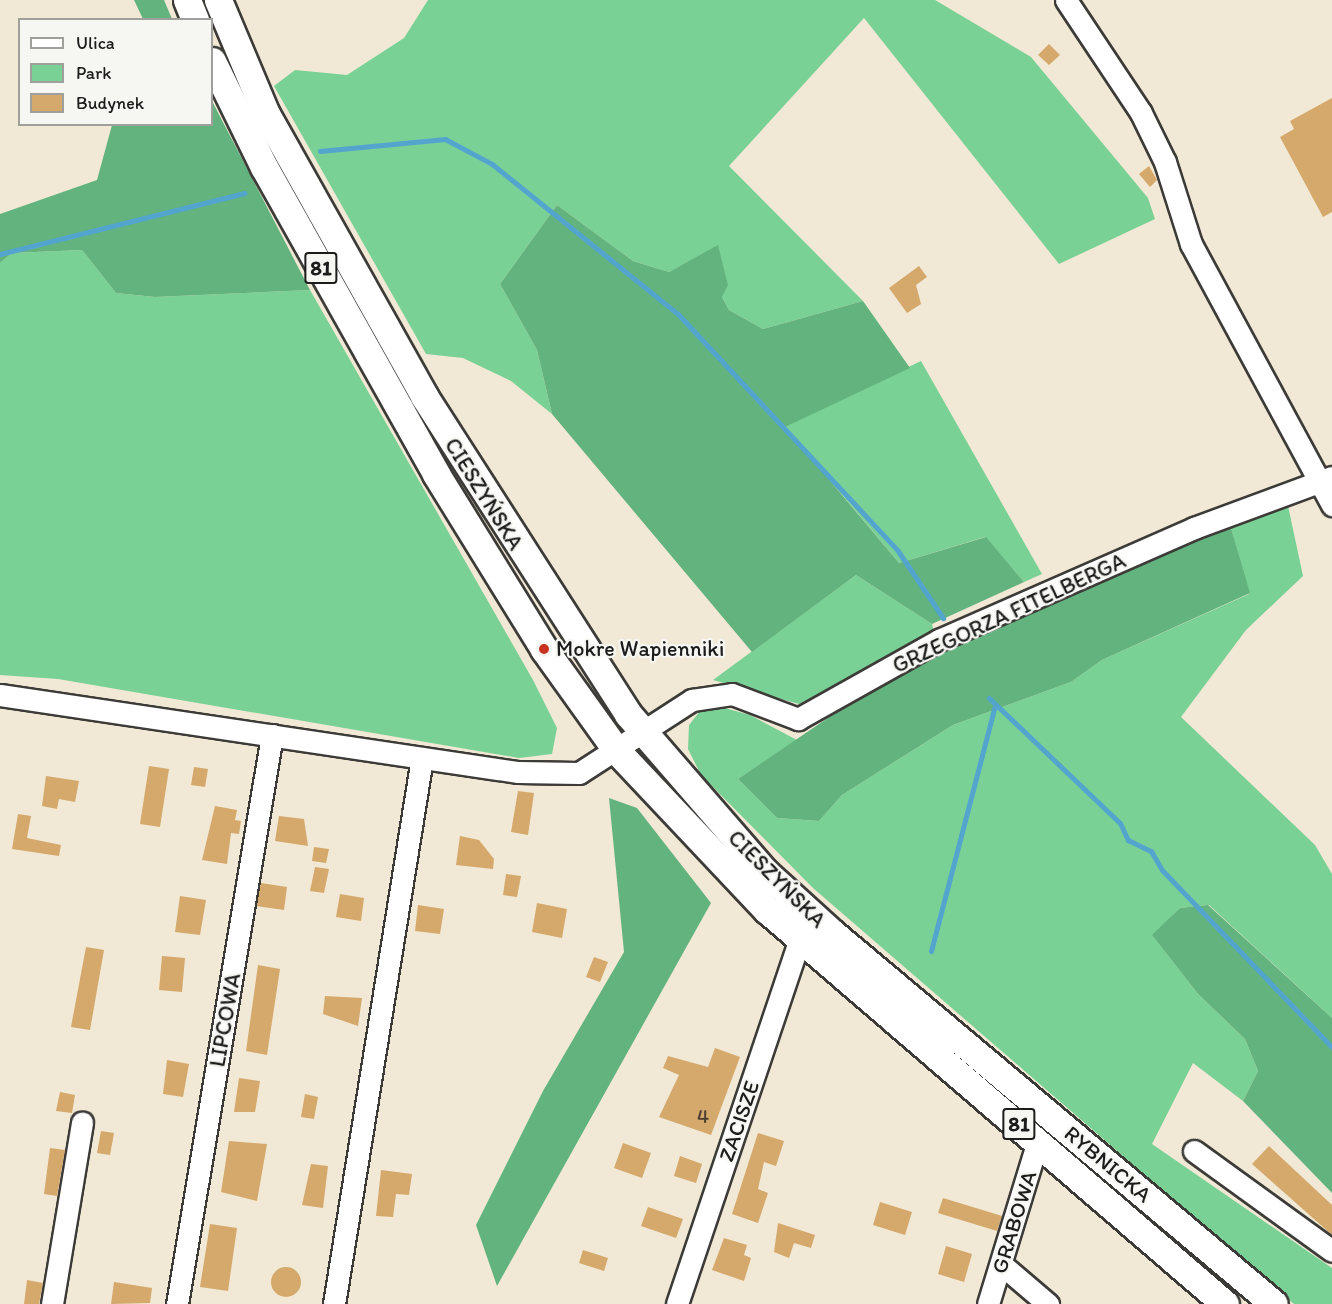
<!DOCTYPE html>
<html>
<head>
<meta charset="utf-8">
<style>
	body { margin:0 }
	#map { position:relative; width:1332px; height:1304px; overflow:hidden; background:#f1e9d5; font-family:Itim,sans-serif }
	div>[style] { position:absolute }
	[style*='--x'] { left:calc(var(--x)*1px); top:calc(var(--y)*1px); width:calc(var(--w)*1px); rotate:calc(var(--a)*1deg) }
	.green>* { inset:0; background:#7ad195 }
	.forest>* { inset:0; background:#63b37e }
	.stream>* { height:5px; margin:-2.5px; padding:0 2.5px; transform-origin:2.5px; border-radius:2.5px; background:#54a5ce }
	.building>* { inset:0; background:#d5a86b }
	.round { border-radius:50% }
	.roads { filter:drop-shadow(2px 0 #3c3b38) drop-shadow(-2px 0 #3c3b38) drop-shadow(0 2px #3c3b38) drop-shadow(0 -2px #3c3b38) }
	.minor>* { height:21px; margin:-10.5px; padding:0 10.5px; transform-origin:10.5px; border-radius:10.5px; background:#fff }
	.major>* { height:27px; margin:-13.5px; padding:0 13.5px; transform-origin:13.5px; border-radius:13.5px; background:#fff }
	.dots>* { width:16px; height:16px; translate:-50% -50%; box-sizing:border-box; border:3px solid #f6f6f2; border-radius:50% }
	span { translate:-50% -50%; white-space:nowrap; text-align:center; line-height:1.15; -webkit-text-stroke:4.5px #f6f6f2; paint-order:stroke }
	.number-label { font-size:20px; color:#4a3f30 }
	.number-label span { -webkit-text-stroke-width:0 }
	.shield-label span { padding:2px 4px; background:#f6f6f2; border:2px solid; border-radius:4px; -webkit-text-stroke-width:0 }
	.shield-label { font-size:21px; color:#1c1c1c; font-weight:700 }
	.street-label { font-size:22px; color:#1c1c1c }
	.poi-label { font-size:22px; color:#1c1c1c }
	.left { translate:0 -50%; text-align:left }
	.legend { position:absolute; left:18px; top:18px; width:195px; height:108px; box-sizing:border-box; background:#f6f6f2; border:2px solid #9f9f9c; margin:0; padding:8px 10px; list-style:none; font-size:18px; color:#1c1c1c }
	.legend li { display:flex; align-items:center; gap:12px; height:30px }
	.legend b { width:30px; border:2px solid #9f9f9c }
</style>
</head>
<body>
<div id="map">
	<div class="green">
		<i style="clip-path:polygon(428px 0,935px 0,1031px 57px,1148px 198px,1155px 219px,1059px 264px,864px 18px,729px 166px,863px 301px,763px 329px,729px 310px,722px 297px,718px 246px,669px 272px,633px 261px,557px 205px,500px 284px,537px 350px,552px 414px,511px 381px,463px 358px,426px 354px,274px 86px,295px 70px,347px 75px,404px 38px)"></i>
		<i style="clip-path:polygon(82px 250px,116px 293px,155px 297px,310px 290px,533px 680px,557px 728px,552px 754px,519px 758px,58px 679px,0 675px,0 263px,12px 253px)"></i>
		<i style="clip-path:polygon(921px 361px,1042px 574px,1024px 582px,985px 537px,899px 563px,785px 426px)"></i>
		<i style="clip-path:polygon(1287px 501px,1303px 576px,1246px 630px,1181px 717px,1315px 845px,1332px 874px,1332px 1018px,1209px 905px,1180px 908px,1153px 936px,1198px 994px,1245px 1039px,1258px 1071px,1243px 1101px,1193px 1063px,1152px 1144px,1332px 1268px,1332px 1304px,1294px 1304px,813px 888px,701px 775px,688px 749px,689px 725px,700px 711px,714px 705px,750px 715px,797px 740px,738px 779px,777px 818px,819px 821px,842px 795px,953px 725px,1071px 682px,1102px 660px,1249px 594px,1230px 525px)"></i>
		<i style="clip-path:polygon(856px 575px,932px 624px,935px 635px,799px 704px,713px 680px)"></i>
	</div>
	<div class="forest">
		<i style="clip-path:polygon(134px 0,164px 0,172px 19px,143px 19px)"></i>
		<i style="clip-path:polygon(212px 101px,310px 290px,155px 297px,116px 293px,82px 250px,12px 253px,0 263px,0 214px,97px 180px,112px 125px,212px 124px)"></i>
		<i style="clip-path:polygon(557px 205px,633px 261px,669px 272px,718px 245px,728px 285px,722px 297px,729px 310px,763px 329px,863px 301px,910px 368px,785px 427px,899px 563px,986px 537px,1024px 582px,932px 624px,856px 575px,752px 652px,552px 414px,537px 350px,500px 284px)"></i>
		<i style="clip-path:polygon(1230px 525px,1250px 593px,1102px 660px,1071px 682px,953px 725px,842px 795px,819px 821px,777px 818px,738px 779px,922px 654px)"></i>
		<i style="clip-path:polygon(609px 798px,637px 808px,711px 903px,497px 1286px,476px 1225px,543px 1091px,624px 952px)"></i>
		<i style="clip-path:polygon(1208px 905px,1332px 1018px,1332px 1193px,1243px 1101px,1258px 1071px,1245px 1039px,1198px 994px,1152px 935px,1180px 908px)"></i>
	</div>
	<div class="stream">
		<i style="--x:320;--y:151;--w:126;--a:-5.5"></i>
		<i style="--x:445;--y:139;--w:53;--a:28"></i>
		<i style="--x:492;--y:164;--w:239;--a:38.9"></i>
		<i style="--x:678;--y:314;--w:323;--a:47.1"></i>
		<i style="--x:898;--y:551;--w:81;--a:56.1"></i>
		<i style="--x:0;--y:254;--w:252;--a:-14"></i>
		<i style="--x:989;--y:698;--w:181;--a:43.7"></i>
		<i style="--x:1120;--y:823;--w:19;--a:65"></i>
		<i style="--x:1128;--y:840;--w:25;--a:26"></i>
		<i style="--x:1151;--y:851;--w:22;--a:60"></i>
		<i style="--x:1162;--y:870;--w:245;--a:46.2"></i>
		<i style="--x:931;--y:951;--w:253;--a:-75.4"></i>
	</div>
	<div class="building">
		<i style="clip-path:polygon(1049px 44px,1060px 55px,1049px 65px,1038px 55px)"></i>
		<i style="clip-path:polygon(1332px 98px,1332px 212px,1323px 217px,1280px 137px,1294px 129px,1290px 121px)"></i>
		<i style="clip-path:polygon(1149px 166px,1157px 180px,1150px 187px,1139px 174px)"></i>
		<i style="clip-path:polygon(919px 266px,927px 277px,916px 285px,921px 304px,907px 313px,889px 288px)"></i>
		<i style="clip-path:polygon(149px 766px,169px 769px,160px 827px,140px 824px)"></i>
		<i style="clip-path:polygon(194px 767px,208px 769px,205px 787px,191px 785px)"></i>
		<i style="clip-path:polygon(46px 776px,79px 781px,75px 802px,59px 799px,57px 809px,42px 806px)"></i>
		<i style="clip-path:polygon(518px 791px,534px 793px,528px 835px,511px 832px)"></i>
		<i style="clip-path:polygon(215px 806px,237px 810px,235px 820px,241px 821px,239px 834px,231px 833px,227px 864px,202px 860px)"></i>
		<i style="clip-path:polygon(18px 814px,31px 816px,27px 838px,61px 845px,59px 856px,12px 849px)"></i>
		<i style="clip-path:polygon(279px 816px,304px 819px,308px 846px,275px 841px)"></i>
		<i style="clip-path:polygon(460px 836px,479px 840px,494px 859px,493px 869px,456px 865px)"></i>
		<i style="clip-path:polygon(314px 847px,329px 849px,326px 863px,312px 861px)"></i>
		<i style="clip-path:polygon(315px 867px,329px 869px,324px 893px,310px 891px)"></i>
		<i style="clip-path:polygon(506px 874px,521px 876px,517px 897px,503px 895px)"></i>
		<i style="clip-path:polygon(261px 883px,287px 887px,284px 910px,256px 906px)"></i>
		<i style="clip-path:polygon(340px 894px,364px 898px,361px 921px,336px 917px)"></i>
		<i style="clip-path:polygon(180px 896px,206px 900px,200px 935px,175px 932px)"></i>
		<i style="clip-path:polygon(537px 903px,567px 909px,562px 938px,532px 932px)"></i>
		<i style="clip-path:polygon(418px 905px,444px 909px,440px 934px,415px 931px)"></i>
		<i style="clip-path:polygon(86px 947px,104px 950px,90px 1030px,71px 1027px)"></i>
		<i style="clip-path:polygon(162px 956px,185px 958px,182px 992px,159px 990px)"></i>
		<i style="clip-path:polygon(594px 957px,608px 962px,600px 982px,586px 977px)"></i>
		<i style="clip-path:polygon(258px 965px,280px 969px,267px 1055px,246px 1051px)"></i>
		<i style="clip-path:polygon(325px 996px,362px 998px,358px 1026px,323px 1014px)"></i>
		<i style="clip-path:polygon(715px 1048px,740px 1057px,711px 1135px,659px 1117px,679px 1075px,663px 1068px,668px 1056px,708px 1067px)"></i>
		<i style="clip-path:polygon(167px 1060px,189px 1064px,183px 1097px,163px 1094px)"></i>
		<i style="clip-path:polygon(239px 1078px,260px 1081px,255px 1112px,234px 1112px)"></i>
		<i style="clip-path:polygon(60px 1092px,75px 1095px,72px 1113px,56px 1111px)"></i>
		<i style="clip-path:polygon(305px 1094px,318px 1097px,314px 1119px,301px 1117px)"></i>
		<i style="clip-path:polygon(101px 1131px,114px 1133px,110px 1155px,97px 1153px)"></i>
		<i style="clip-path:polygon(758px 1133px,784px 1141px,776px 1166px,764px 1162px,758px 1189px,768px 1193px,758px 1223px,732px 1214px)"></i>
		<i style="clip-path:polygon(229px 1141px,267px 1144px,257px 1201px,221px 1192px)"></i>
		<i style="clip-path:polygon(623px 1143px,651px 1153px,642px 1178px,614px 1168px)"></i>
		<i style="clip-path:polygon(1269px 1146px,1332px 1205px,1332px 1235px,1252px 1164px)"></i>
		<i style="clip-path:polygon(50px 1148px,65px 1150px,57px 1196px,44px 1194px)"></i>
		<i style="clip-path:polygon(680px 1156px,702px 1164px,696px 1183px,674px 1176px)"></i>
		<i style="clip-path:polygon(311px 1164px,328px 1166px,323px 1208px,302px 1205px)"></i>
		<i style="clip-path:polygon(381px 1170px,412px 1174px,409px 1195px,396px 1194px,393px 1217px,376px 1216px)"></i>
		<i style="clip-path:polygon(943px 1198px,1002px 1216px,997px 1231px,938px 1213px)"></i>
		<i style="clip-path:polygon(880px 1202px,912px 1212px,905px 1235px,873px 1225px)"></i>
		<i style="clip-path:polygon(648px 1207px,683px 1219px,676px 1238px,641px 1226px)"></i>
		<i style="clip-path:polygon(778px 1223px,815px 1235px,811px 1248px,794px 1243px,789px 1258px,774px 1252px)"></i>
		<i style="clip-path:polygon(210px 1224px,237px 1228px,228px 1291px,200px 1287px)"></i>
		<i style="clip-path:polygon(724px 1238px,747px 1245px,744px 1255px,751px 1258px,744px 1281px,712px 1270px)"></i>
		<i style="clip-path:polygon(946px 1246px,972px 1254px,964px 1282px,938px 1274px)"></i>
		<i style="clip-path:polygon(583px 1250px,608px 1258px,604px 1271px,579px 1263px)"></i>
		<i class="round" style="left:271px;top:1267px;width:30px;height:30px"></i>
		<i style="clip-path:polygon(27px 1280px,43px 1283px,39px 1304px,24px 1304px)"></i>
		<i style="clip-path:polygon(114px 1282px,152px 1288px,150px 1303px,111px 1304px)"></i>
	</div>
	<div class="roads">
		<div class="minor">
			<i style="--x:1066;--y:0;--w:136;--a:56.4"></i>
			<i style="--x:1141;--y:113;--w:55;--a:63.9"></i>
			<i style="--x:1165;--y:162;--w:86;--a:72.4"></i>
			<i style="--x:1191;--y:244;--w:297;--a:61.6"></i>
			<i style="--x:0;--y:695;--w:524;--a:8.46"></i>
			<i style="--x:518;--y:772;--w:61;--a:0.9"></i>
			<i style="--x:579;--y:773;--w:135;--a:-32.9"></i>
			<i style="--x:692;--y:700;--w:40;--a:-8.5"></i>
			<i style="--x:732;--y:694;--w:71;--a:20.7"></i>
			<i style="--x:798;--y:719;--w:162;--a:-29.3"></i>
			<i style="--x:939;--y:640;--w:279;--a:-23.7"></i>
			<i style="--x:1194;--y:528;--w:147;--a:-20.3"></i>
			<i style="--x:1194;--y:1151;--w:170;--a:35.9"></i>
			<i style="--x:1001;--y:1264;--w:62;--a:40.4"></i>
			<i style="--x:52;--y:1304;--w:184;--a:-80.6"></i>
			<i style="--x:177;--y:1304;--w:577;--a:-80.52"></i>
			<i style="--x:334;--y:1304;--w:553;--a:-80.84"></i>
			<i style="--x:677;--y:1304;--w:386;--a:-71.4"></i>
			<i style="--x:988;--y:1304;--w:171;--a:-73"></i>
		</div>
		<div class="major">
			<i style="--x:187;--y:0;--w:22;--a:68"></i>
			<i style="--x:218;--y:0;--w:124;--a:67.2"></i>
			<i style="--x:266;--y:114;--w:323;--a:60.7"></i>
			<i style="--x:424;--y:396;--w:378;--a:57.3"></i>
			<i style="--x:628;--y:714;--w:208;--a:49.1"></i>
			<i style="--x:764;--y:871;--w:91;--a:42.3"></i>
			<i style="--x:831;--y:932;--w:578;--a:40.02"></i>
			<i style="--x:212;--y:61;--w:118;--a:63.9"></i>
			<i style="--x:264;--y:167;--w:352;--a:60.7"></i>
			<i style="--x:436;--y:474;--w:206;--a:58.3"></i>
			<i style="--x:544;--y:649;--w:125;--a:54.4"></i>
			<i style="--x:617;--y:751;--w:219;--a:46.7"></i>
			<i style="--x:767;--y:910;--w:604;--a:40.7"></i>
		</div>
	</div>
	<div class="dots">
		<i style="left:544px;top:649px;background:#c8321e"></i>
	</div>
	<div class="number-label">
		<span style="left:703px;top:1116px">4</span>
	</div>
	<div class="shield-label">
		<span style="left:321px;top:268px">81</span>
		<span style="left:1019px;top:1124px">81</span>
	</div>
	<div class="street-label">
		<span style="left:484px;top:494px;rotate:58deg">CIESZYŃSKA</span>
		<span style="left:1009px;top:613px;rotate:-25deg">GRZEGORZA FITELBERGA</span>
		<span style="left:777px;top:879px;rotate:45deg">CIESZYŃSKA</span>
		<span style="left:225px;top:1020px;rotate:-80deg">LIPCOWA</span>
		<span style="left:739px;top:1121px;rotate:-71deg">ZACISZE</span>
		<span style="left:1108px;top:1164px;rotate:40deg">RYBNICKA</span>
		<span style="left:1014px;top:1222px;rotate:-73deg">GRABOWA</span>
	</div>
	<div class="poi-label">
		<span class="left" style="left:556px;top:649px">Mokre Wapienniki</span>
	</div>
	<ul class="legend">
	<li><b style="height:8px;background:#fff"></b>Ulica</li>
	<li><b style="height:16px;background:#7ad195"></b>Park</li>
	<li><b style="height:16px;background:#d5a86b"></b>Budynek</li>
	</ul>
</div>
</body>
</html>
